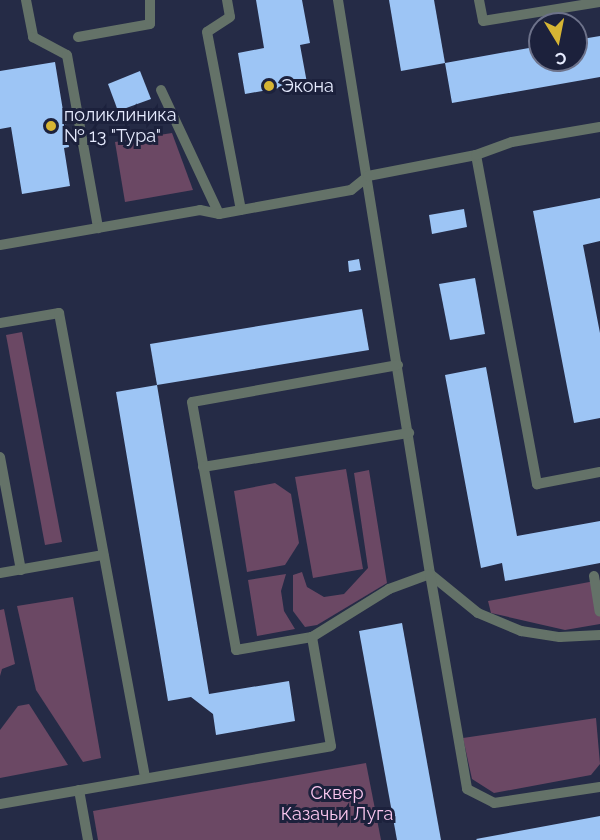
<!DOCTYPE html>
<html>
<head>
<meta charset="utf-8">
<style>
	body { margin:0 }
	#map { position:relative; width:600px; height:840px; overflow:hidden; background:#252b46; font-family:Raleway,sans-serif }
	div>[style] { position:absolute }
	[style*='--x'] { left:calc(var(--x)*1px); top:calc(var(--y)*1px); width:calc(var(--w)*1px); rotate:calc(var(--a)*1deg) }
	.green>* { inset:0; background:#6b4864 }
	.building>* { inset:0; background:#9dc5f5 }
	.service>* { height:10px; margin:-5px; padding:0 5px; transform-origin:5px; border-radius:5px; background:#647268 }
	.dots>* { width:16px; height:16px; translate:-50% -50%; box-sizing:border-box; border:3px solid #1c213c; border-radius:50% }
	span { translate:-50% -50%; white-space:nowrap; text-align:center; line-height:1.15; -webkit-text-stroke:6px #1c213c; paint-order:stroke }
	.poi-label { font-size:18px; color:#e6ebfe }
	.left { translate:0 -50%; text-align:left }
	.park-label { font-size:18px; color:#fac6ef }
	.north { position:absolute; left:528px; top:12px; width:60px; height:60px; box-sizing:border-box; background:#1c213c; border:2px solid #6d728a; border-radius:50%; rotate:170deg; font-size:16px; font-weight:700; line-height:24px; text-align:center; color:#e6ebfe }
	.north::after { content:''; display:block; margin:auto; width:21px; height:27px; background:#d6b534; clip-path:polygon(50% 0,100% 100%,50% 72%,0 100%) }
</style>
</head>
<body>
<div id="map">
	<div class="green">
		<i style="clip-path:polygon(172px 133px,193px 190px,125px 202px,115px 142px)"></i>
		<i style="clip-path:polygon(22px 332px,62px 542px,45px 545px,6px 335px)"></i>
		<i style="clip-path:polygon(346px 469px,363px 569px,313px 578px,295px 477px)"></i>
		<i style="clip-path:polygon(369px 470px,387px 583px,317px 625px,305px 627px,293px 611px,293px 575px,302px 572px,307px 587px,324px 597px,344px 594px,368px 568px,354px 473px)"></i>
		<i style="clip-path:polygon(275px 483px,291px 494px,299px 543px,285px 565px,247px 572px,234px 491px)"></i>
		<i style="clip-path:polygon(286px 574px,281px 591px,284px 611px,295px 629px,257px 636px,248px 580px)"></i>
		<i style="clip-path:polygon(600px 580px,600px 624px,565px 630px,491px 613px,488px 601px)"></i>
		<i style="clip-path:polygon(73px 597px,101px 758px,83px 762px,36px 690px,17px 606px)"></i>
		<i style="clip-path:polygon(4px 609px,15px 664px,2px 669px,0 676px,0 610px)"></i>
		<i style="clip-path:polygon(29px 704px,68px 765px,0 778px,0 730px,18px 706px)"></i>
		<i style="clip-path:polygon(596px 718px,600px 764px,591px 775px,494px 793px,472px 779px,463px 738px)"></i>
		<i style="clip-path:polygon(366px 763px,381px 840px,98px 840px,93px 811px)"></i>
	</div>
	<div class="building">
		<i style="clip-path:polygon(256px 0,302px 0,310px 43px,300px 45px,307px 83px,245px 94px,238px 53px,264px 48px)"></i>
		<i style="clip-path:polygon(389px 0,434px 0,445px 63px,401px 71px)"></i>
		<i style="clip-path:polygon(600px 36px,600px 77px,452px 103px,445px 63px,540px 46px,540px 60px,576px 60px,576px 40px)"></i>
		<i style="clip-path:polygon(55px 62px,69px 147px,64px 148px,70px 186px,22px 194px,11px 127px,0 129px,0 71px)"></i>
		<i style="clip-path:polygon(140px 71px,151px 99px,118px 111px,108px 84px)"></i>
		<i style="clip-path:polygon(600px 198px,600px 241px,583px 245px,600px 333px,600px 418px,574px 423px,533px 211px)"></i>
		<i style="clip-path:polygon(464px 209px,467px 227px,432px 234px,429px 215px)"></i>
		<i style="clip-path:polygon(359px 259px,361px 270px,349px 272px,348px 261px)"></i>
		<i style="clip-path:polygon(475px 278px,485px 334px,450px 340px,439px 284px)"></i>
		<i style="clip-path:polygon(362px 309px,369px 350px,157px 385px,150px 344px)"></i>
		<i style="clip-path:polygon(486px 367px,517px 536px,600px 521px,600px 563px,505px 581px,502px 563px,481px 568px,445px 375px)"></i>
		<i style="clip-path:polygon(157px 385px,209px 694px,289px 681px,295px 721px,216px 735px,213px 714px,191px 697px,168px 701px,116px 392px)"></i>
		<i style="clip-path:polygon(402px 623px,441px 840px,397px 840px,359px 631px)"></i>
		<i style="clip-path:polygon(600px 816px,600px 840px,477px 840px,476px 839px)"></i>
	</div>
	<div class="service">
		<i style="--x:26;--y:0;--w:38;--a:79"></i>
		<i style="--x:33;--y:37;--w:38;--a:28"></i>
		<i style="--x:67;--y:55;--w:176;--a:79.8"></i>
		<i style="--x:227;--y:0;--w:17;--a:80"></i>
		<i style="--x:230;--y:17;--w:27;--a:147"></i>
		<i style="--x:207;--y:32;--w:181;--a:79.2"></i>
		<i style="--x:338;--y:0;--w:581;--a:80.89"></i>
		<i style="--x:430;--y:574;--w:62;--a:39.1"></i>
		<i style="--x:478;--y:613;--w:47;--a:22.7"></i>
		<i style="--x:521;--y:631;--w:39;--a:9"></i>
		<i style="--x:560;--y:637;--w:40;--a:-2.9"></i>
		<i style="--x:479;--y:0;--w:21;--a:79"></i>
		<i style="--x:483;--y:21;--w:119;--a:-9.2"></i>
		<i style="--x:78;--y:37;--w:73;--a:-10.2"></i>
		<i style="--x:150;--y:24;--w:24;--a:-90"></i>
		<i style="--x:161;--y:90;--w:137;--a:64.9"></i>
		<i style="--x:476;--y:155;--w:335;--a:79.5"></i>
		<i style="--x:537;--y:484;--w:64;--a:-10.8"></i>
		<i style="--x:0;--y:245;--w:203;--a:-9.9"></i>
		<i style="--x:200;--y:210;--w:19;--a:12"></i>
		<i style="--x:219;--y:214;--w:134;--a:-10.3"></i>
		<i style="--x:351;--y:190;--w:22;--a:-39"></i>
		<i style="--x:368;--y:176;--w:110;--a:-11"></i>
		<i style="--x:476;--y:155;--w:38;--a:-20"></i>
		<i style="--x:512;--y:142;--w:89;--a:-9.7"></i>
		<i style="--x:0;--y:323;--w:60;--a:-9.6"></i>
		<i style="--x:59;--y:313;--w:473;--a:79.5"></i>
		<i style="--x:398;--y:365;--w:209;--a:169.8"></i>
		<i style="--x:192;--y:402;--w:252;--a:79.9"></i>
		<i style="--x:236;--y:650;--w:77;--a:-9.7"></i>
		<i style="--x:312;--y:637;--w:91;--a:-31.9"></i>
		<i style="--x:389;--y:589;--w:44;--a:-20.1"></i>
		<i style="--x:430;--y:574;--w:218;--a:80.2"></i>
		<i style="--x:467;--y:789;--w:30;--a:27"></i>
		<i style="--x:494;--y:803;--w:107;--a:-8.6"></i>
		<i style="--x:0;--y:457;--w:115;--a:79.5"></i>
		<i style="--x:203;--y:467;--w:209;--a:-9.4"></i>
		<i style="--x:0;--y:573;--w:105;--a:-9.9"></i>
		<i style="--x:594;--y:576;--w:36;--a:81"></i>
		<i style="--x:79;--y:790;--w:51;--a:79.8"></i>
		<i style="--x:0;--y:804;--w:336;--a:-9.9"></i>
		<i style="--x:331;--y:746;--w:111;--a:-99.9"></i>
	</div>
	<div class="dots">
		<i style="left:269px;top:86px;background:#d6b534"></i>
		<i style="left:51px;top:126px;background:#d6b534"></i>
	</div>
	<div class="poi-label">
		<span class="left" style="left:281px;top:86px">Экона</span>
		<span class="left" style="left:64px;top:126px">поликлиника<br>№ 13 "Тура"</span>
	</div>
	<div class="park-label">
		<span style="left:337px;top:804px">Сквер<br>Казачьи Луга</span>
	</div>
	<div class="north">С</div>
</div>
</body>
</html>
